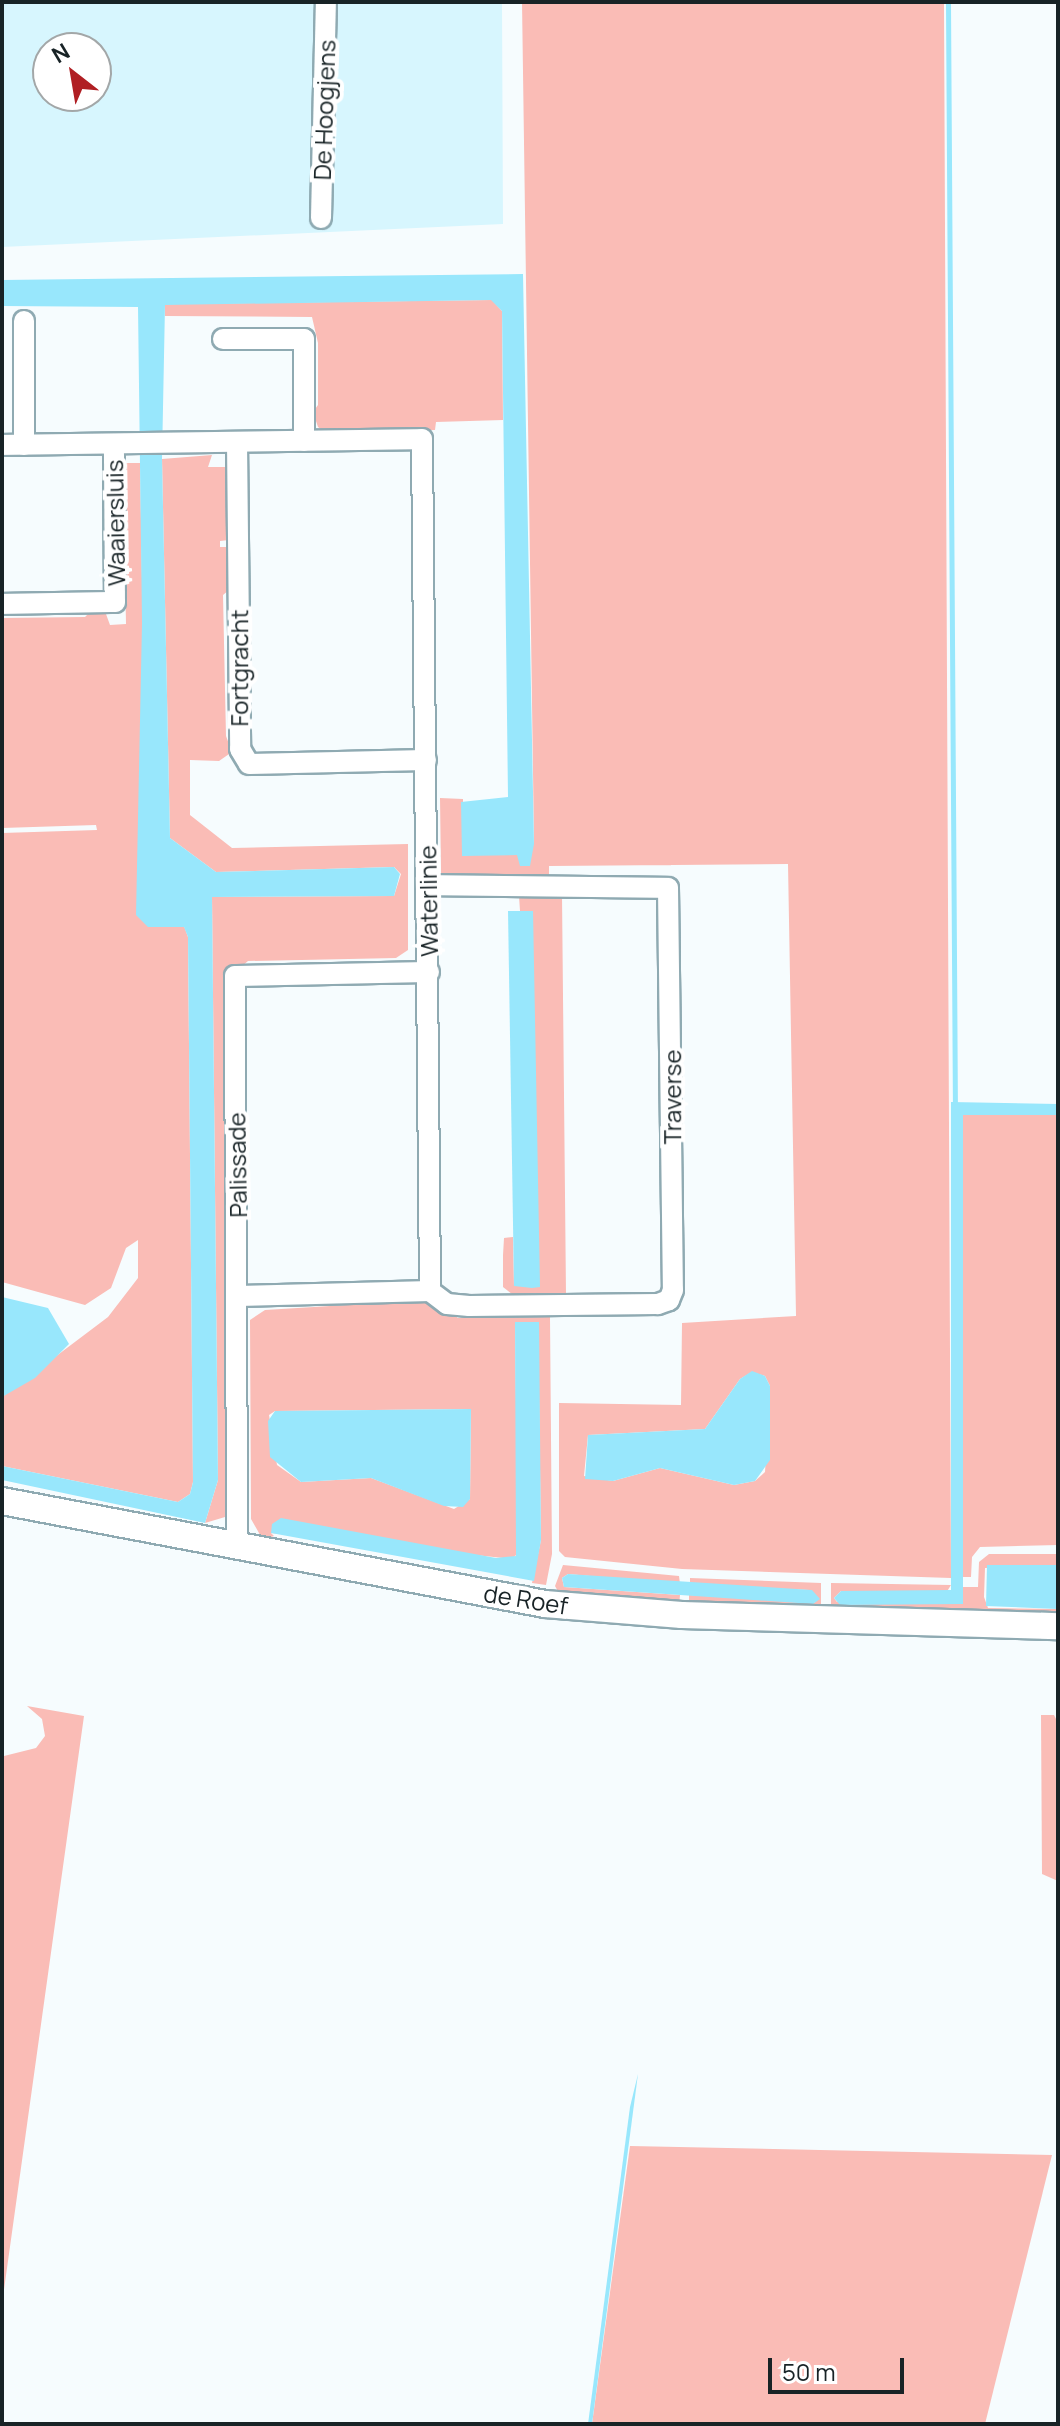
<!DOCTYPE html>
<html>
<head>
<meta charset="utf-8">
<style>
	body { margin:0 }
	#map { position:relative; width:1060px; height:2426px; overflow:hidden; background:#f6fcfe; font-family:Manrope,sans-serif }
	div>[style] { position:absolute }
	[style*='--x'] { left:calc(var(--x)*1px); top:calc(var(--y)*1px); width:calc(var(--w)*1px); rotate:calc(var(--a)*1deg) }
	.built>* { inset:0; background:#d7f6fe }
	.green>* { inset:0; background:#fabcb6 }
	.water>* { inset:0; background:#98e7fc }
	.stream>* { height:5px; margin:-2.5px; padding:0 2.5px; transform-origin:2.5px; border-radius:2.5px; background:#98e7fc }
	.roads { filter:drop-shadow(2px 0 #8faab2) drop-shadow(-2px 0 #8faab2) drop-shadow(0 2px #8faab2) drop-shadow(0 -2px #8faab2) }
	.minor>* { height:20px; margin:-10px; padding:0 10px; transform-origin:10px; border-radius:10px; background:#fff }
	.tertiary>* { height:26px; margin:-13px; padding:0 13px; transform-origin:13px; border-radius:13px; background:#fff }
	span { translate:-50% -50%; white-space:nowrap; text-align:center; line-height:1.15; -webkit-text-stroke:8px #fff; paint-order:stroke }
	.street-label { font-size:24px; color:#182326 }
	.frame { position:absolute; inset:0; border:4px solid #182326; pointer-events:none }
	.north { position:absolute; left:32px; top:32px; width:80px; height:80px; box-sizing:border-box; background:#fff; border:2px solid #a3a7a8; border-radius:50%; rotate:329deg; font-size:22px; font-weight:700; line-height:32px; text-align:center; color:#182326 }
	.north::after { content:''; display:block; margin:auto; width:28px; height:36px; background:#b01f24; clip-path:polygon(50% 0,100% 100%,50% 72%,0 100%) }
	.scale { position:absolute; left:768px; top:2358px; width:136px; height:36px; box-sizing:border-box; border:4px solid #182326; border-top:0; padding-left:10px; font-size:24px; line-height:28px; white-space:nowrap; color:#182326; -webkit-text-stroke:6px #fff; paint-order:stroke }
</style>
</head>
<body>
<div id="map">
	<div class="built">
		<i style="clip-path:polygon(evenodd,2px 2px,502px 2px,503px 224px,2px 247px,2px 2px,48px 48px,96px 48px,96px 96px,48px 96px,48px 48px)"></i>
	</div>
	<div class="green">
		<i style="clip-path:polygon(evenodd,522px 2px,944px 2px,951px 1578px,682px 1569px,565px 1557px,559px 1551px,559px 1403px,681px 1405px,682px 1323px,796px 1316px,788px 864px,549px 866px,549px 876px,519px 877px,441px 874px,440px 798px,463px 799px,463px 856px,534px 843px,522px 2px,752px 1372px,765px 1376px,770px 1386px,765px 1472px,755px 1481px,734px 1485px,660px 1468px,613px 1481px,584px 1476px,588px 1435px,705px 1429px,740px 1379px,752px 1372px)"></i>
		<i style="clip-path:polygon(492px 300px,502px 311px,503px 420px,436px 422px,435px 430px,326px 433px,318px 427px,313px 412px,318px 405px,318px 343px,312px 317px,165px 316px,165px 304px)"></i>
		<i style="clip-path:polygon(212px 455px,208px 467px,229px 467px,229px 540px,220px 541px,220px 547px,229px 547px,229px 590px,223px 595px,226px 736px,232px 752px,219px 761px,190px 760px,190px 815px,232px 848px,408px 844px,408px 950px,396px 958px,248px 961px,241px 967px,227px 968px,233px 1504px,225px 1517px,205px 1523px,218px 1480px,212px 897px,394px 896px,401px 874px,394px 867px,216px 872px,170px 838px,162px 459px)"></i>
		<i style="clip-path:polygon(123px 463px,140px 463px,148px 927px,184px 926px,188px 937px,193px 1482px,190px 1494px,178px 1502px,2px 1466px,2px 1397px,108px 1317px,138px 1278px,138px 1240px,126px 1248px,111px 1288px,85px 1305px,2px 1282px,2px 833px,97px 830px,96px 825px,2px 828px,2px 618px,85px 617px,91px 611px,106px 614px,110px 625px,126px 624px)"></i>
		<i style="clip-path:polygon(562px 895px,566px 1294px,512px 1294px,503px 1287px,503px 1255px,504px 1238px,513px 1237px,514px 1286px,533px 912px,520px 911px,519px 896px)"></i>
		<i style="clip-path:polygon(963px 1115px,1058px 1115px,1058px 1545px,980px 1547px,972px 1557px,971px 1577px,963px 1577px)"></i>
		<i style="clip-path:polygon(evenodd,428px 1300px,458px 1318px,550px 1317px,552px 1554px,546px 1585px,532px 1583px,541px 1540px,538px 1322px,515px 1323px,518px 1553px,512px 1559px,271px 1533px,274px 1536px,263px 1540px,251px 1519px,250px 1320px,265px 1310px,428px 1300px,471px 1409px,470px 1499px,454px 1509px,371px 1478px,301px 1482px,277px 1465px,269px 1415px,275px 1411px,471px 1409px)"></i>
		<i style="clip-path:polygon(989px 1554px,1058px 1554px,1058px 1565px,985px 1568px,984px 1597px,988px 1608px,1058px 1609px,1058px 1616px,831px 1613px,831px 1583px,951px 1585px,946px 1593px,841px 1591px,834px 1598px,837px 1602px,963px 1604px,963px 1587px,978px 1587px,979px 1562px)"></i>
		<i style="clip-path:polygon(563px 1565px,679px 1576px,680px 1584px,568px 1574px,562px 1578px,564px 1587px,680px 1595px,679px 1606px,560px 1595px,555px 1586px)"></i>
		<i style="clip-path:polygon(690px 1578px,821px 1583px,821px 1609px,689px 1607px,689px 1595px,815px 1603px,809px 1590px,690px 1585px)"></i>
		<i style="clip-path:polygon(27px 1706px,84px 1716px,2px 2304px,2px 1763px,4px 1756px,36px 1748px,45px 1736px,42px 1719px)"></i>
		<i style="clip-path:polygon(1041px 1715px,1054px 1715px,1058px 1723px,1058px 1881px,1042px 1874px)"></i>
		<i style="clip-path:polygon(630px 2146px,1052px 2155px,985px 2424px,592px 2424px)"></i>
	</div>
	<div class="water">
		<i style="clip-path:polygon(523px 274px,534px 844px,530px 866px,520px 866px,517px 855px,462px 856px,461px 802px,508px 797px,502px 311px,491px 300px,165px 305px,162px 459px,170px 838px,216px 872px,394px 867px,400px 874px,394px 896px,212px 897px,218px 1480px,205px 1523px,2px 1480px,2px 1466px,178px 1502px,190px 1494px,193px 1482px,188px 937px,184px 927px,148px 927px,136px 915px,142px 623px,138px 307px,2px 306px,2px 280px)"></i>
		<i style="clip-path:polygon(508px 911px,533px 911px,540px 1287px,532px 1288px,514px 1286px)"></i>
		<i style="clip-path:polygon(951px 1102px,1058px 1104px,1058px 1115px,963px 1115px,963px 1604px,840px 1605px,834px 1598px,841px 1591px,951px 1590px)"></i>
		<i style="clip-path:polygon(2px 1297px,48px 1308px,69px 1344px,35px 1378px,2px 1397px)"></i>
		<i style="clip-path:polygon(515px 1322px,539px 1322px,541px 1540px,534px 1581px,271px 1533px,272px 1524px,281px 1518px,496px 1558px,516px 1556px)"></i>
		<i style="clip-path:polygon(752px 1371px,765px 1376px,770px 1386px,770px 1460px,755px 1481px,734px 1485px,660px 1468px,613px 1481px,585px 1479px,588px 1435px,705px 1429px,740px 1379px)"></i>
		<i style="clip-path:polygon(471px 1409px,470px 1499px,463px 1507px,444px 1506px,371px 1478px,301px 1482px,270px 1457px,268px 1421px,275px 1411px)"></i>
		<i style="clip-path:polygon(987px 1565px,1058px 1565px,1058px 1609px,986px 1606px)"></i>
		<i style="clip-path:polygon(568px 1574px,812px 1590px,820px 1599px,813px 1604px,564px 1587px,562px 1578px)"></i>
		<i style="clip-path:polygon(638px 2074px,592px 2424px,588px 2424px,630px 2107px)"></i>
	</div>
	<div class="stream">
		<i style="--x:948;--y:2;--w:1100;--a:89.64"></i>
	</div>
	<div class="roads">
		<div class="minor">
			<i style="--x:321;--y:218;--w:216;--a:-88.7"></i>
			<i style="--x:24;--y:321;--w:124;--a:90"></i>
			<i style="--x:223;--y:339;--w:81;--a:0"></i>
			<i style="--x:304;--y:339;--w:102;--a:90"></i>
			<i style="--x:237;--y:442;--w:307;--a:89.4"></i>
			<i style="--x:240;--y:749;--w:17;--a:59"></i>
			<i style="--x:249;--y:764;--w:177;--a:-1.3"></i>
			<i style="--x:2;--y:445;--w:420;--a:-0.8"></i>
			<i style="--x:422;--y:439;--w:852;--a:89.46"></i>
			<i style="--x:430;--y:1291;--w:191;--a:178.5"></i>
			<i style="--x:2;--y:604;--w:113;--a:-1"></i>
			<i style="--x:115;--y:602;--w:158;--a:-90.4"></i>
			<i style="--x:428;--y:885;--w:240;--a:0.7"></i>
			<i style="--x:668;--y:888;--w:402;--a:89.3"></i>
			<i style="--x:673;--y:1290;--w:11;--a:112"></i>
			<i style="--x:669;--y:1300;--w:12;--a:160"></i>
			<i style="--x:658;--y:1304;--w:189;--a:179.4"></i>
			<i style="--x:469;--y:1306;--w:22;--a:-175"></i>
			<i style="--x:447;--y:1304;--w:21;--a:-143"></i>
			<i style="--x:237;--y:1548;--w:572;--a:-90.2"></i>
			<i style="--x:235;--y:976;--w:194;--a:-1.2"></i>
		</div>
		<div class="tertiary">
			<i style="--x:2;--y:1501;--w:553;--a:10.74"></i>
			<i style="--x:545;--y:1604;--w:137;--a:4.6"></i>
			<i style="--x:682;--y:1615;--w:376;--a:1.7"></i>
		</div>
	</div>
	<div class="street-label">
		<span style="left:324px;top:110px;rotate:-88deg">De Hoogjens</span>
		<span style="left:115px;top:523px;rotate:-91deg">Waaiersluis</span>
		<span style="left:239px;top:668px;rotate:-90deg">Fortgracht</span>
		<span style="left:428px;top:901px;rotate:-91deg">Waterlinie</span>
		<span style="left:672px;top:1097px;rotate:-90deg">Traverse</span>
		<span style="left:237px;top:1165px;rotate:-91deg">Palissade</span>
		<span style="left:526px;top:1599px;rotate:9deg">de Roef</span>
	</div>
	<div class="frame"></div>
	<div class="north">N</div>
	<div class="scale">50 m</div>
</div>
</body>
</html>
